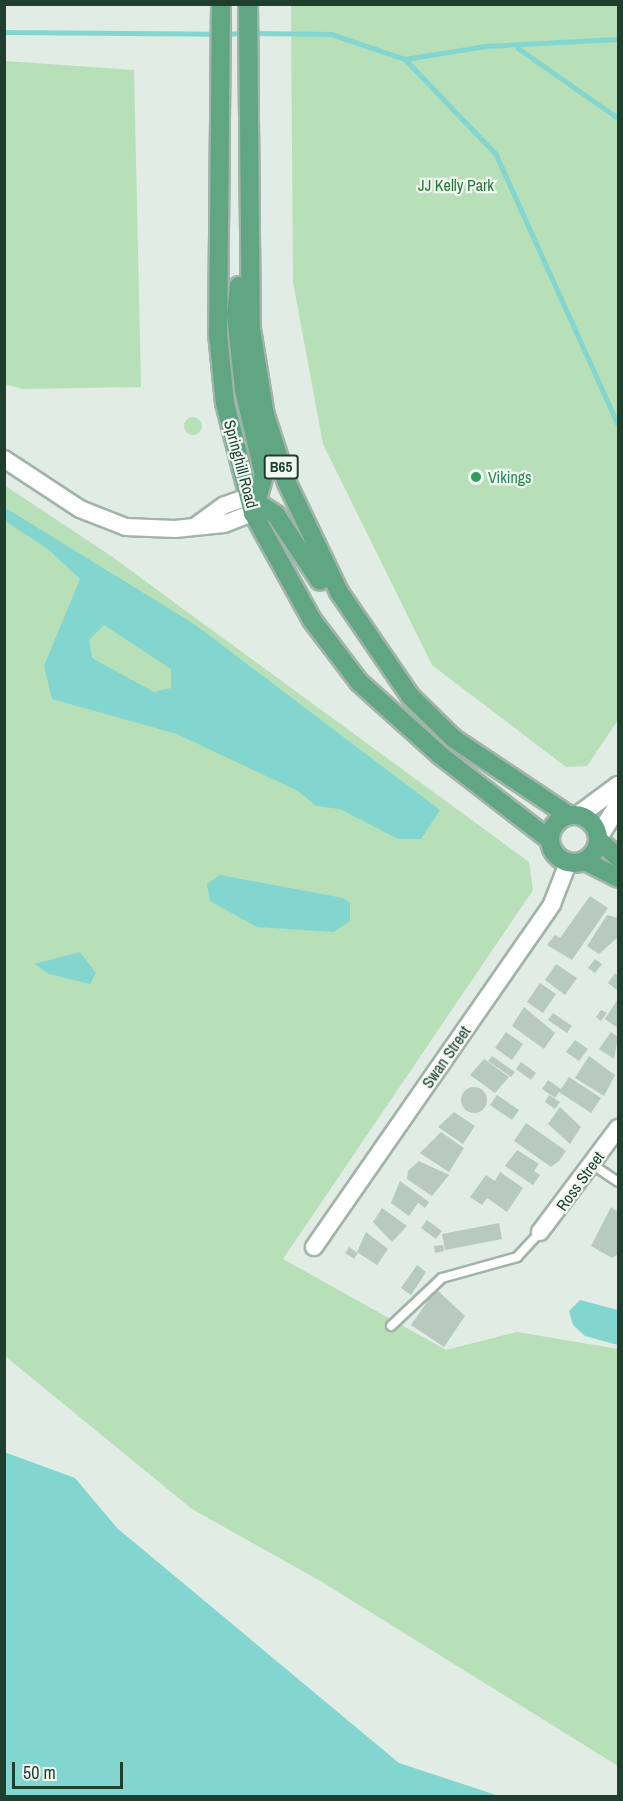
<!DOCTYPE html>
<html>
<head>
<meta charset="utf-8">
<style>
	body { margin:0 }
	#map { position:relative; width:623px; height:1801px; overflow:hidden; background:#e0ece4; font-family:"Archivo Narrow",sans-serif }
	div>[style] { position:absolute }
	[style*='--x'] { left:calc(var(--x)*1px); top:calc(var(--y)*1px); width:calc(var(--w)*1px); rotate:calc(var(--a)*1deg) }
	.green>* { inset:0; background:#b7dfb8 }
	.round { border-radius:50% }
	.water>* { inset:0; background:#83d6cf }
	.stream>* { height:4.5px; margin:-2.25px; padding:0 2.25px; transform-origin:2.25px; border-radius:2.25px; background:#83d6cf }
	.building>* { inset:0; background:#b8cabf }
	.roads { filter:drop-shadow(2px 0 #a2b4aa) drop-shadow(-2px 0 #a2b4aa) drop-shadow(0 2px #a2b4aa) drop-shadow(0 -2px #a2b4aa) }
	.service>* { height:8px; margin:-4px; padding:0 4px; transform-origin:4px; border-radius:4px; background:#fff }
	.minor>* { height:16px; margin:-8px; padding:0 8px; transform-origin:8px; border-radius:8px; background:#fff }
	.tertiary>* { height:18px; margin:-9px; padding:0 9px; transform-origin:9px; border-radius:9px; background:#fff }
	.primary>* { height:18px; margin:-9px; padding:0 9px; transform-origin:9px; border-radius:9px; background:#61a683 }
	.primary>.ring { margin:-9px; padding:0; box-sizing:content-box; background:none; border:18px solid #61a683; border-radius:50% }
	.dots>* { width:16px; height:16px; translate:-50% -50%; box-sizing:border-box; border:3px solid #f1f9f3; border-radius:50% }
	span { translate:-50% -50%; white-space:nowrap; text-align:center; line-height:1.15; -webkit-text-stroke:4.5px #f1f9f3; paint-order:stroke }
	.shield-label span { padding:2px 4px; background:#f1f9f3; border:2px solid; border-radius:4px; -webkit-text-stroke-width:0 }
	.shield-label { font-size:15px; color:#1f3e2e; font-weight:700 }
	.park-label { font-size:16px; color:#267832 }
	.street-label { font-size:16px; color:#1f3e2e }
	.leisure-label { font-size:16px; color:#27864d }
	.left { translate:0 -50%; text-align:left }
	.frame { position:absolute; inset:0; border:6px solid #1f3e2e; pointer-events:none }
	.scale { position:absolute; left:12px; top:1762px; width:111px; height:27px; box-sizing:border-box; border:3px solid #1f3e2e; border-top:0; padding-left:8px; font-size:18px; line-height:21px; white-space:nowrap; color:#1f3e2e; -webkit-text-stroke:4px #f1f9f3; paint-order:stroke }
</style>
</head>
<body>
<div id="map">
	<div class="green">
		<i style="clip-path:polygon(291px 5px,618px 5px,618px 720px,587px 766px,566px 767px,432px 665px,323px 444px,293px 282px)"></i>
		<i style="clip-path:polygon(5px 61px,134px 70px,141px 387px,23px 389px,5px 384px)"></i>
		<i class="round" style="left:184px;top:417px;width:18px;height:18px"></i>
		<i style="clip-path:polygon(4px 485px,111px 556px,529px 862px,533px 890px,283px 1259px,446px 1350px,517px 1332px,618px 1349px,618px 1766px,322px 1582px,192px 1509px,5px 1356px)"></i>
	</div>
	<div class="water">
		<i style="clip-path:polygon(evenodd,4px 507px,194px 624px,440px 810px,421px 839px,398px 839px,340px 809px,316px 806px,298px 791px,177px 734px,52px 699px,44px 666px,80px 579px,48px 549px,5px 521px,4px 507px,104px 625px,171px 669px,171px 688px,154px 692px,92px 658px,89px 640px,104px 625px)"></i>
		<i style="clip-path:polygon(220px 875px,343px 898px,350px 903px,350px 921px,334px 932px,257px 927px,210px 901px,207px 884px)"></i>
		<i style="clip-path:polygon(80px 952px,96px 973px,90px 984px,49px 974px,34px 964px)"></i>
		<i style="clip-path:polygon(580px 1300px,618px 1310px,618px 1345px,585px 1336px,573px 1325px,569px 1311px)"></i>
		<i style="clip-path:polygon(4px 1452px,75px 1478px,117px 1528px,399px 1763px,499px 1796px,5px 1796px)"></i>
	</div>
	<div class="stream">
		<i style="--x:4;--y:32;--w:213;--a:0.5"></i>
		<i style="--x:252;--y:33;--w:79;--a:0.7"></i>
		<i style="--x:331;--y:34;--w:78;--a:18.7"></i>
		<i style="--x:405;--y:59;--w:81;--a:-9.2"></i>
		<i style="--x:485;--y:46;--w:133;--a:-3"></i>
		<i style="--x:225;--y:34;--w:19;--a:-3"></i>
		<i style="--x:518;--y:48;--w:122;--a:35"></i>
		<i style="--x:405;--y:59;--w:132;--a:46.2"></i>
		<i style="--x:496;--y:154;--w:296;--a:65.7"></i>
	</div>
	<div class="building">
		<i style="clip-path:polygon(590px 896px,608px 908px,572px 960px,547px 945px,555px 935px,560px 938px)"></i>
		<i style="clip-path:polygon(607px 915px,618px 918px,618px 937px,599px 954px,587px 946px)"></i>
		<i style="clip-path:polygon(595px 959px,602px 964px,595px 973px,588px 968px)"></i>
		<i style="clip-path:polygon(556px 964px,577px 978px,565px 995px,545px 980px)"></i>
		<i style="clip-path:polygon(615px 973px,618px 976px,618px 991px,608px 983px)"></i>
		<i style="clip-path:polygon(540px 983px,556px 994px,543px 1013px,527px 1002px)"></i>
		<i style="clip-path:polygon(618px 999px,618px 1028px,605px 1019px)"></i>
		<i style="clip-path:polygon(524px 1007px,555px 1033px,544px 1049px,512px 1026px)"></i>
		<i style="clip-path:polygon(601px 1010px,607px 1013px,601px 1021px,596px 1017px)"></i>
		<i style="clip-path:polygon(553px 1013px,572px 1026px,567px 1033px,548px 1020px)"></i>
		<i style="clip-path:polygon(506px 1032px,523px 1044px,512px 1060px,495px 1048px)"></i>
		<i style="clip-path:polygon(611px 1032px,618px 1037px,614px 1059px,599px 1049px)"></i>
		<i style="clip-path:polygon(575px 1040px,588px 1049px,579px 1061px,566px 1052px)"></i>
		<i style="clip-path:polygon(492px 1056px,515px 1072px,511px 1077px,488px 1061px)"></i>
		<i style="clip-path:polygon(589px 1056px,615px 1075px,604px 1096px,575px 1078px)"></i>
		<i style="clip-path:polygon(484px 1059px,509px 1077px,495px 1093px,470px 1075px)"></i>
		<i style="clip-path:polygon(521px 1062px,536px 1073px,531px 1080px,516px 1069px)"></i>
		<i style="clip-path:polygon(569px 1077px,601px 1098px,591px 1113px,559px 1092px,555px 1098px,542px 1089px,548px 1080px,561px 1089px)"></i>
		<i class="round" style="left:461px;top:1087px;width:26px;height:26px"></i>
		<i style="clip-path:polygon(497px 1095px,519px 1110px,512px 1120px,490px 1105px)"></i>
		<i style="clip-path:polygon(549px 1095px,560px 1102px,555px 1109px,545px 1102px)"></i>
		<i style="clip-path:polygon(560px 1107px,581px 1127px,570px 1144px,548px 1124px)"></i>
		<i style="clip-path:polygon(454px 1112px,475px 1126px,463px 1144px,438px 1127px)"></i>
		<i style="clip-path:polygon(526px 1123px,566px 1151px,559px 1161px,551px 1167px,514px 1141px)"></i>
		<i style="clip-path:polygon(441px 1132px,464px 1148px,449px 1172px,420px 1153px)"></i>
		<i style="clip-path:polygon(517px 1150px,539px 1164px,534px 1171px,540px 1175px,533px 1185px,505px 1166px)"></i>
		<i style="clip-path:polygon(419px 1161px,449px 1175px,432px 1196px,407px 1179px,408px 1171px)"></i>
		<i style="clip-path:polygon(500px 1172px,523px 1188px,507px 1212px,487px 1198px,482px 1205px,470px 1197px,486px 1175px,495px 1181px)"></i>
		<i style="clip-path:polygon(400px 1181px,429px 1202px,425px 1208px,418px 1203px,409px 1216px,391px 1203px)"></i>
		<i style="clip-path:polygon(611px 1207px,618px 1212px,618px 1254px,612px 1258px,591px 1246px)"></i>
		<i style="clip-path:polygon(382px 1208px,407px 1226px,392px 1242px,373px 1222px)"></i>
		<i style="clip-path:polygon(427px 1220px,442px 1231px,436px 1239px,421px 1228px)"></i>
		<i style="clip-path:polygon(499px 1223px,502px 1239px,445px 1250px,442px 1234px)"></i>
		<i style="clip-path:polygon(366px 1232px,388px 1249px,377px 1265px,357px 1252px)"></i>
		<i style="clip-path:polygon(443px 1245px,444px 1251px,435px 1253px,434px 1246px)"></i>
		<i style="clip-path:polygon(349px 1247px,358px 1253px,354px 1259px,345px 1253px)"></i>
		<i style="clip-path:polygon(417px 1265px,426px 1272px,411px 1295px,401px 1288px)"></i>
		<i style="clip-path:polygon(436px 1289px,465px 1316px,444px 1347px,411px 1325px)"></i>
	</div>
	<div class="roads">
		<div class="service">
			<i style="--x:593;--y:1165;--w:30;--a:34"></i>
			<i style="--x:391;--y:1326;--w:70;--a:-43.3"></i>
			<i style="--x:442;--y:1278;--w:78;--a:-15.6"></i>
			<i style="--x:517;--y:1257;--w:34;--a:-47"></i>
		</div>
		<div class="minor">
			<i style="--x:4;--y:459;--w:91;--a:33.3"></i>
			<i style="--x:80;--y:509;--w:49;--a:21.4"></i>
			<i style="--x:126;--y:527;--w:49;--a:2.3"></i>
			<i style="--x:175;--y:529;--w:49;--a:-5.8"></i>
			<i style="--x:224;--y:524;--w:31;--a:-21"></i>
			<i style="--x:197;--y:525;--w:34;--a:-36"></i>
			<i style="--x:225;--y:505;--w:24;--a:-19"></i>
			<i style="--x:540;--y:1232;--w:130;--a:-53.1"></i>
			<i style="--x:314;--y:1247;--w:417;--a:-55.2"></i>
			<i style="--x:552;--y:904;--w:44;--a:-68.7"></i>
		</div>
		<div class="tertiary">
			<i style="--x:579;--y:815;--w:49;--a:-36.6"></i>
			<i style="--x:599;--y:836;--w:36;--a:-58"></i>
		</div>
		<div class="primary">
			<i style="--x:221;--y:4;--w:329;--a:90.5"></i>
			<i style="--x:218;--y:333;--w:70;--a:84.3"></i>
			<i style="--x:225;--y:403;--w:114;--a:75.7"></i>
			<i style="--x:253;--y:513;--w:122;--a:61.1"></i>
			<i style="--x:312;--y:620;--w:78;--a:52.8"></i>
			<i style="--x:359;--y:682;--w:109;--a:42"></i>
			<i style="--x:440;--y:755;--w:139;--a:37.7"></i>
			<i style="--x:248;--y:4;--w:325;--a:89.5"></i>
			<i style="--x:251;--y:329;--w:87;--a:80.8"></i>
			<i style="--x:265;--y:415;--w:71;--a:72.1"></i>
			<i style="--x:287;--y:483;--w:121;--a:64.5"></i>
			<i style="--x:339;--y:592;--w:127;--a:55.6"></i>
			<i style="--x:411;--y:697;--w:60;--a:44.3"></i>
			<i style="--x:454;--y:739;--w:137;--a:33.7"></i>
			<i style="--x:239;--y:286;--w:28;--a:96"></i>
			<i style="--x:236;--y:314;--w:76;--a:84"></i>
			<i style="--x:244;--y:390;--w:87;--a:76.8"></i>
			<i style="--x:264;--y:475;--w:40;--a:106"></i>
			<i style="--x:250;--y:498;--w:31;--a:33"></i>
			<i style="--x:276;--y:515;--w:79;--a:56.3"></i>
			<i class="ring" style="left:550px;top:815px;width:30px;height:30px"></i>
			<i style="--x:599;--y:840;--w:26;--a:43"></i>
			<i style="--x:585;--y:861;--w:37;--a:27"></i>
		</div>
	</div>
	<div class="dots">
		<i style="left:476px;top:477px;background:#2e9e5b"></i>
	</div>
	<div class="shield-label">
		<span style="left:281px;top:467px">B65</span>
	</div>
	<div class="park-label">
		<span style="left:456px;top:185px">JJ Kelly Park</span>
	</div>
	<div class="street-label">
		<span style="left:241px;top:464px;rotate:75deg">Springhill Road</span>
		<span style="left:446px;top:1057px;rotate:-55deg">Swan Street</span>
		<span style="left:580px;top:1181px;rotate:-54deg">Ross Street</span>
	</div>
	<div class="leisure-label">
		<span class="left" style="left:488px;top:477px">Vikings</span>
	</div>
	<div class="frame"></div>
	<div class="scale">50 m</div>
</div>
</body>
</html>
